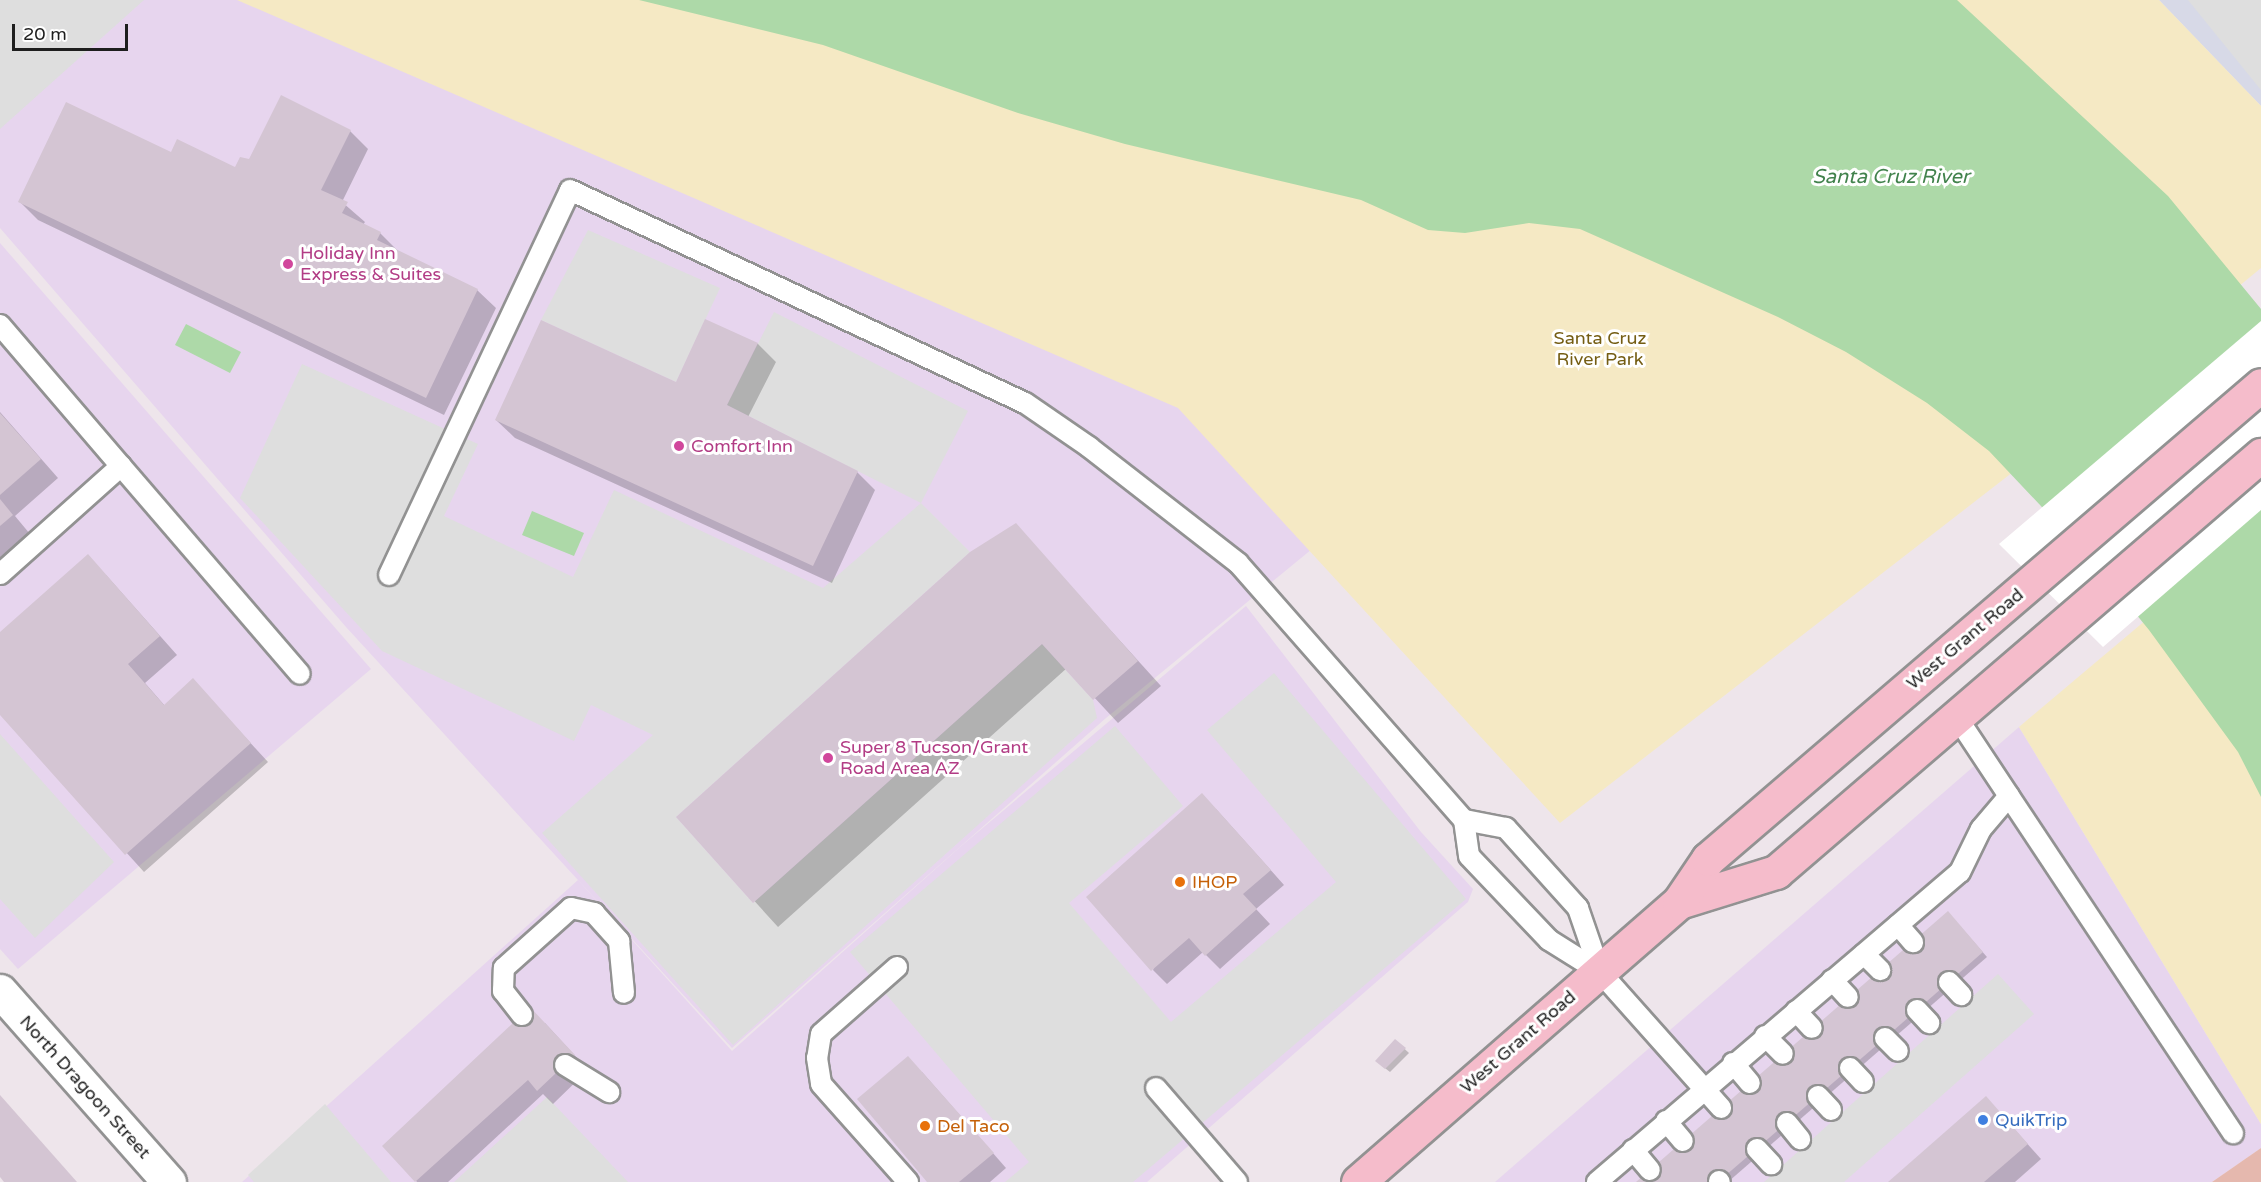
<!DOCTYPE html>
<html>
<head>
<meta charset="utf-8">
<style>
	body { margin:0 }
	#map { position:relative; width:2261px; height:1182px; overflow:hidden; background:#eee5eb; font-family:"Varela Round",sans-serif }
	div>[style] { position:absolute }
	[style*='--x'] { left:calc(var(--x)*1px); top:calc(var(--y)*1px); width:calc(var(--w)*1px); rotate:calc(var(--a)*1deg) }
	.commercial>* { inset:0; background:#e7d5ee }
	.industrial>* { inset:0; background:#d7d9e7 }
	.grass>* { inset:0; background:#e5b8ae }
	.park>* { inset:0; background:#f5e9c4 }
	.parking>* { inset:0; background:#dedede }
	.water>* { inset:0; background:#add9a8 }
	.pier>* { inset:0; background:#fff }
	.shadow>* { inset:0; background:#0003 }
	.building>* { inset:0; background:#d4c5d3 }
	.roads { filter:drop-shadow(2px 0 #929292) drop-shadow(-2px 0 #929292) drop-shadow(0 2px #929292) drop-shadow(0 -2px #929292) }
	.service>* { height:20px; margin:-10px; padding:0 10px; transform-origin:10px; border-radius:10px; background:#fff }
	.minor>* { height:33px; margin:-16.5px; padding:0 16.5px; transform-origin:16.5px; border-radius:16.5px; background:#fff }
	.secondary>* { height:33px; margin:-16.5px; padding:0 16.5px; transform-origin:16.5px; border-radius:16.5px; background:#f5bccb }
	.dots>* { width:16px; height:16px; translate:-50% -50%; box-sizing:border-box; border:3px solid #fff; border-radius:50% }
	span { translate:-50% -50%; white-space:nowrap; text-align:center; line-height:1.15; -webkit-text-stroke:6px #fff; paint-order:stroke }
	.hotel-label { font-size:18px; color:#b23c85 }
	.left { translate:0 -50%; text-align:left }
	.park-label { font-size:18px; color:#745d13 }
	.street-label { font-size:18px; color:#1e1e1e }
	.food-label { font-size:18px; color:#c56008 }
	.shop-label { font-size:18px; color:#366cbe }
	.water-label { font-size:20px; color:#41824c; font-style:italic }
	.scale { position:absolute; left:12px; top:24px; width:116px; height:27px; box-sizing:border-box; border:3px solid #1e1e1e; border-top:0; padding-left:8px; font-size:18px; line-height:21px; white-space:nowrap; color:#1e1e1e; -webkit-text-stroke:4px #fff; paint-order:stroke }
</style>
</head>
<body>
<div id="map">
	<div class="commercial">
		<i style="clip-path:polygon(0 0,275px 0,1189px 396px,1323px 540px,1106px 718px,732px 1048px,346px 627px,0 228px)"></i>
		<i style="clip-path:polygon(0 243px,371px 669px,18px 969px,0 949px)"></i>
		<i style="clip-path:polygon(1246px 606px,1421px 832px,1473px 889px,1468px 902px,1147px 1182px,242px 1182px,578px 880px,732px 1051px,960px 847px)"></i>
		<i style="clip-path:polygon(2019px 727px,2261px 1124px,2261px 1148px,2212px 1182px,1495px 1182px)"></i>
	</div>
	<div class="industrial">
		<i style="clip-path:polygon(2159px 0,2261px 0,2261px 106px)"></i>
	</div>
	<div class="grass">
		<i style="clip-path:polygon(2261px 1148px,2261px 1182px,2212px 1182px)"></i>
	</div>
	<div class="park">
		<i style="clip-path:polygon(237px 0,2159px 0,2261px 106px,2261px 268px,2031px 458px,1560px 823px,1178px 408px)"></i>
		<i style="clip-path:polygon(2261px 523px,2261px 1124px,2019px 727px)"></i>
	</div>
	<div class="parking">
		<i style="clip-path:polygon(0 0,144px 0,0 129px)"></i>
		<i style="clip-path:polygon(2188px 0,2261px 0,2261px 90px)"></i>
		<i style="clip-path:polygon(588px 230px,720px 288px,676px 382px,541px 320px)"></i>
		<i style="clip-path:polygon(774px 312px,968px 411px,921px 503px,970px 552px,676px 817px,753px 903px,1042px 644px,1093px 700px,1097px 718px,733px 1045px,542px 833px,653px 735px,591px 705px,574px 741px,382px 651px,240px 498px,302px 364px,478px 444px,444px 516px,573px 577px,614px 490px,823px 588px,921px 503px,727px 405px)"></i>
		<i style="clip-path:polygon(1274px 673px,1466px 899px,1133px 1182px,1005px 1182px,1029px 1162px,850px 952px,1115px 726px,1183px 806px,1069px 903px,1171px 1022px,1336px 882px,1207px 730px)"></i>
		<i style="clip-path:polygon(0 734px,114px 862px,35px 938px,0 899px)"></i>
		<i style="clip-path:polygon(1998px 974px,2034px 1014px,1844px 1182px,1764px 1182px)"></i>
		<i style="clip-path:polygon(547px 1097px,628px 1182px,454px 1182px)"></i>
		<i style="clip-path:polygon(325px 1104px,391px 1182px,254px 1182px,248px 1175px)"></i>
	</div>
	<div class="water">
		<i style="clip-path:polygon(639px 0,1957px 0,2168px 196px,2261px 309px,2261px 797px,2238px 752px,2149px 630px,2091px 559px,1989px 451px,1927px 403px,1846px 352px,1778px 317px,1580px 229px,1529px 223px,1465px 233px,1428px 230px,1361px 200px,1125px 144px,1018px 113px,823px 45px)"></i>
		<i style="clip-path:polygon(186px 324px,241px 352px,230px 373px,175px 345px)"></i>
		<i style="clip-path:polygon(532px 511px,584px 533px,574px 556px,522px 535px)"></i>
	</div>
	<div class="pier">
		<i style="clip-path:polygon(2261px 321px,2261px 510px,2103px 647px,1999px 544px)"></i>
	</div>
	<div class="shadow">
		<i style="clip-path:polygon(350px 131px,368px 149px,342px 202px,365px 222px,363px 225px,380px 233px,399px 252px,477px 290px,496px 308px,444px 415px,38px 220px,20px 202px,172px 154px,236px 169px,250px 161px)"></i>
		<i style="clip-path:polygon(706px 321px,758px 344px,776px 362px,748px 417px,857px 472px,875px 490px,832px 583px,515px 438px,496px 420px,676px 384px)"></i>
		<i style="clip-path:polygon(0 412px,58px 478px,15px 516px,30px 534px,0 560px)"></i>
		<i style="clip-path:polygon(1015px 525px,1161px 686px,1118px 723px,1067px 668px,778px 927px,678px 817px)"></i>
		<i style="clip-path:polygon(106px 575px,177px 655px,145px 683px,165px 706px,193px 680px,268px 762px,144px 872px,0 713px,0 634px)"></i>
		<i style="clip-path:polygon(1216px 809px,1284px 885px,1256px 909px,1270px 924px,1220px 969px,1203px 952px,1167px 984px,1153px 970px)"></i>
		<i style="clip-path:polygon(1952px 917px,1987px 957px,1728px 1182px,1638px 1182px)"></i>
		<i style="clip-path:polygon(545px 1023px,588px 1070px,553px 1104px,543px 1094px,448px 1182px,417px 1182px,384px 1146px)"></i>
		<i style="clip-path:polygon(1396px 1041px,1409px 1053px,1390px 1072px,1381px 1065px)"></i>
		<i style="clip-path:polygon(922px 1072px,1006px 1168px,990px 1182px,929px 1182px)"></i>
		<i style="clip-path:polygon(2000px 1113px,2041px 1159px,2015px 1182px,1890px 1182px)"></i>
	</div>
	<div class="building">
		<i style="clip-path:polygon(281px 95px,351px 130px,321px 190px,348px 202px,342px 213px,381px 232px,377px 240px,478px 289px,426px 398px,18px 202px,66px 102px,171px 152px,177px 139px,235px 167px,240px 157px,249px 159px)"></i>
		<i style="clip-path:polygon(705px 319px,758px 343px,727px 405px,858px 471px,813px 566px,495px 420px,541px 320px,676px 382px)"></i>
		<i style="clip-path:polygon(0 413px,41px 459px,0 495px)"></i>
		<i style="clip-path:polygon(0 499px,13px 515px,0 526px)"></i>
		<i style="clip-path:polygon(1016px 523px,1138px 661px,1093px 700px,1042px 644px,753px 903px,676px 817px,970px 552px)"></i>
		<i style="clip-path:polygon(88px 554px,160px 636px,128px 664px,164px 705px,193px 678px,251px 743px,125px 855px,0 715px,0 632px)"></i>
		<i style="clip-path:polygon(1202px 793px,1271px 870px,1243px 894px,1257px 909px,1205px 956px,1189px 938px,1151px 971px,1086px 897px)"></i>
		<i style="clip-path:polygon(1948px 911px,1983px 952px,1885px 1038px,1718px 1182px,1636px 1182px)"></i>
		<i style="clip-path:polygon(530px 1007px,575px 1055px,537px 1091px,528px 1080px,415px 1182px,382px 1146px)"></i>
		<i style="clip-path:polygon(1395px 1039px,1406px 1048px,1385px 1069px,1375px 1061px)"></i>
		<i style="clip-path:polygon(908px 1056px,994px 1153px,959px 1182px,927px 1182px,857px 1099px)"></i>
		<i style="clip-path:polygon(0 1095px,77px 1182px,4px 1182px,0 1177px)"></i>
		<i style="clip-path:polygon(1986px 1096px,2028px 1144px,1984px 1182px,1888px 1182px)"></i>
	</div>
	<div class="roads">
		<div class="service">
			<i style="--x:0;--y:325;--w:186;--a:49.4"></i>
			<i style="--x:121;--y:466;--w:162;--a:138.2"></i>
			<i style="--x:121;--y:466;--w:274;--a:49.3"></i>
			<i style="--x:389;--y:575;--w:425;--a:-64.8"></i>
			<i style="--x:570;--y:190;--w:502;--a:25.09"></i>
			<i style="--x:1025;--y:403;--w:78;--a:34.5"></i>
			<i style="--x:1089;--y:447;--w:189;--a:37.9"></i>
			<i style="--x:1238;--y:563;--w:342;--a:48.7"></i>
			<i style="--x:1464;--y:820;--w:36;--a:82"></i>
			<i style="--x:1469;--y:856;--w:116;--a:46.4"></i>
			<i style="--x:1549;--y:940;--w:60;--a:32.1"></i>
			<i style="--x:1600;--y:972;--w:68;--a:-109"></i>
			<i style="--x:1578;--y:908;--w:108;--a:-132"></i>
			<i style="--x:1506;--y:828;--w:43;--a:-169.2"></i>
			<i style="--x:2009;--y:796;--w:405;--a:56.4"></i>
			<i style="--x:1898;--y:925;--w:23;--a:49"></i>
			<i style="--x:1864;--y:954;--w:23;--a:45"></i>
			<i style="--x:897;--y:967;--w:101;--a:138.6"></i>
			<i style="--x:821;--y:1034;--w:24;--a:99"></i>
			<i style="--x:817;--y:1058;--w:26;--a:81"></i>
			<i style="--x:821;--y:1084;--w:131;--a:48.4"></i>
			<i style="--x:1600;--y:972;--w:182;--a:48.3"></i>
			<i style="--x:1832;--y:980;--w:23;--a:47"></i>
			<i style="--x:1949;--y:982;--w:18;--a:47"></i>
			<i style="--x:1917;--y:1010;--w:18;--a:47"></i>
			<i style="--x:1796;--y:1011;--w:23;--a:47"></i>
			<i style="--x:522;--y:1015;--w:31;--a:-128"></i>
			<i style="--x:503;--y:991;--w:23;--a:-88"></i>
			<i style="--x:504;--y:968;--w:90;--a:-41.8"></i>
			<i style="--x:571;--y:908;--w:24;--a:12"></i>
			<i style="--x:594;--y:913;--w:38;--a:48"></i>
			<i style="--x:619;--y:941;--w:52;--a:84.5"></i>
			<i style="--x:1765;--y:1036;--w:25;--a:45"></i>
			<i style="--x:1885;--y:1038;--w:18;--a:45"></i>
			<i style="--x:1733;--y:1063;--w:26;--a:50"></i>
			<i style="--x:565;--y:1065;--w:52;--a:31.5"></i>
			<i style="--x:1850;--y:1068;--w:19;--a:47"></i>
			<i style="--x:1156;--y:1088;--w:124;--a:49.2"></i>
			<i style="--x:1818;--y:1096;--w:19;--a:47"></i>
			<i style="--x:1666;--y:1121;--w:26;--a:50"></i>
			<i style="--x:1787;--y:1123;--w:21;--a:51"></i>
			<i style="--x:1757;--y:1149;--w:21;--a:47"></i>
			<i style="--x:1633;--y:1150;--w:26;--a:50"></i>
			<i style="--x:1719;--y:1181;--w:1;--a:45"></i>
			<i style="--x:1597;--y:1182;--w:477;--a:-40.5"></i>
			<i style="--x:1960;--y:872;--w:48;--a:-64"></i>
			<i style="--x:1981;--y:829;--w:43;--a:-49.7"></i>
			<i style="--x:2009;--y:796;--w:96;--a:-123.5"></i>
		</div>
		<div class="minor">
			<i style="--x:0;--y:991;--w:255;--a:48.5"></i>
		</div>
		<div class="secondary">
			<i style="--x:1679;--y:902;--w:102;--a:-17.2"></i>
			<i style="--x:1776;--y:872;--w:640;--a:-40.69"></i>
			<i style="--x:1358;--y:1182;--w:426;--a:-41.1"></i>
			<i style="--x:1679;--y:902;--w:52;--a:-56"></i>
			<i style="--x:1708;--y:859;--w:728;--a:-40.6"></i>
		</div>
	</div>
	<div class="dots">
		<i style="left:288px;top:264px;background:#d1479c"></i>
		<i style="left:679px;top:446px;background:#d1479c"></i>
		<i style="left:828px;top:758px;background:#d1479c"></i>
		<i style="left:1180px;top:882px;background:#e8710a"></i>
		<i style="left:1983px;top:1120px;background:#3f7fe0"></i>
		<i style="left:925px;top:1126px;background:#e8710a"></i>
	</div>
	<div class="hotel-label">
		<span class="left" style="left:300px;top:264px">Holiday Inn<br>Express &amp; Suites</span>
		<span class="left" style="left:691px;top:446px">Comfort Inn</span>
		<span class="left" style="left:840px;top:758px">Super 8 Tucson/Grant<br>Road Area AZ</span>
	</div>
	<div class="park-label">
		<span style="left:1600px;top:349px">Santa Cruz<br>River Park</span>
	</div>
	<div class="street-label">
		<span style="left:1965px;top:639px;rotate:-40deg">West Grant Road</span>
		<span style="left:1518px;top:1042px;rotate:-41deg">West Grant Road</span>
		<span style="left:85px;top:1087px;rotate:48deg">North Dragoon Street</span>
	</div>
	<div class="food-label">
		<span class="left" style="left:1192px;top:882px">IHOP</span>
		<span class="left" style="left:937px;top:1126px">Del Taco</span>
	</div>
	<div class="shop-label">
		<span class="left" style="left:1995px;top:1120px">QuikTrip</span>
	</div>
	<div class="water-label">
		<span style="left:1891px;top:177px">Santa Cruz River</span>
	</div>
	<div class="scale">20 m</div>
</div>
</body>
</html>
